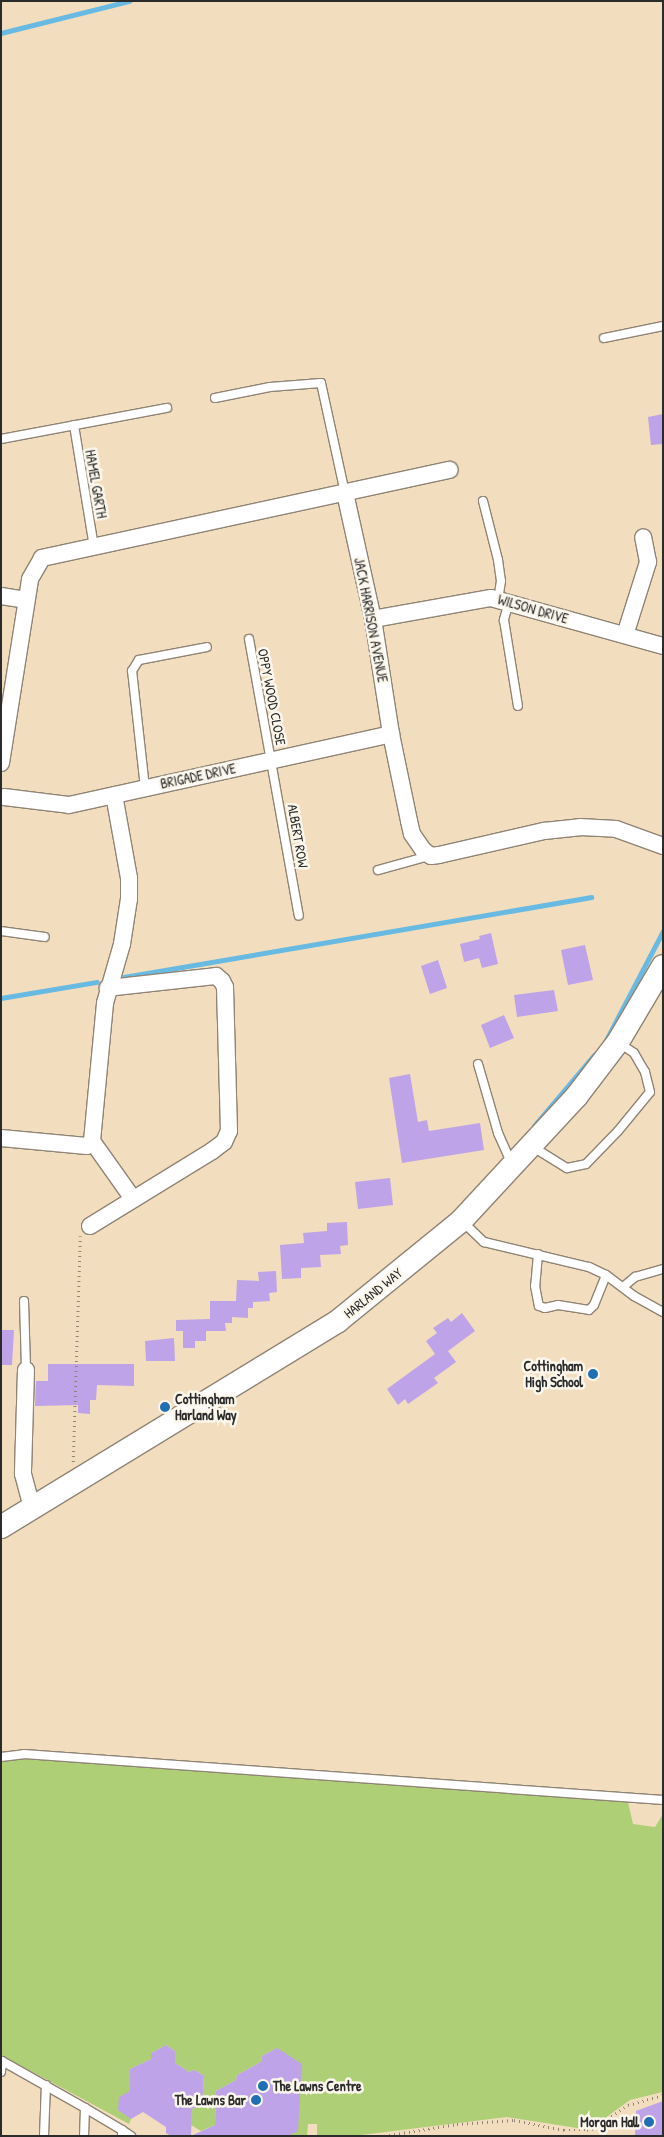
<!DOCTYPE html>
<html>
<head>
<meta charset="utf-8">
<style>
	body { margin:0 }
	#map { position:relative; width:664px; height:2137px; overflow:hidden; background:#f3ddbf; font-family:"Patrick Hand",sans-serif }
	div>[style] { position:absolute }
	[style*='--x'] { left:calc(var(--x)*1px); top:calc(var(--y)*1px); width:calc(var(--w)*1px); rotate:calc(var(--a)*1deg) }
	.green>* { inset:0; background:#afcf77 }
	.stream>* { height:4.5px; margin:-2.25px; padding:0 2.25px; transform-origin:2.25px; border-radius:2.25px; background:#68bae3 }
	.building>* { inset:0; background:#bea3e8 }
	.path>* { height:2.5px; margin-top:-1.25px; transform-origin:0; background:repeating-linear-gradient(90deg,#8f8475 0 1px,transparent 0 5px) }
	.roads { filter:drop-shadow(1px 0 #8f8475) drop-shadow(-1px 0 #8f8475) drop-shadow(0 1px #8f8475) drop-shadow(0 -1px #8f8475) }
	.lane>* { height:8px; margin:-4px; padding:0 4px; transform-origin:4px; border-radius:4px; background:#fff }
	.street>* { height:16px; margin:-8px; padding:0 8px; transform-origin:8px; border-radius:8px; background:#fff }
	.secondary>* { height:22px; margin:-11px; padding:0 11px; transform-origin:11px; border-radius:11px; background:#fff }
	.dots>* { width:14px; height:14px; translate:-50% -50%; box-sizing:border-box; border:2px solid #fbf7ec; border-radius:50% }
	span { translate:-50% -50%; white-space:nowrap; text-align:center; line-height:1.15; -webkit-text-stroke:5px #fbf7ec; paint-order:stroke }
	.street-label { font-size:14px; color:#2b2b2b }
	.poi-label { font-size:14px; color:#2b2b2b; font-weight:700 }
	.right { translate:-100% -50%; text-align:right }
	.left { translate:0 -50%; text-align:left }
	.frame { position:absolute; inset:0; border:2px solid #2b2b2b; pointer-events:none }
</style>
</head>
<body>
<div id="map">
	<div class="green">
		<i style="clip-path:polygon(24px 1758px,628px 1802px,633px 1824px,655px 1827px,663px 1814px,663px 2092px,630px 2100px,594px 2126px,577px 2128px,507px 2117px,353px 2136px,317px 2136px,317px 2124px,308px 2124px,307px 2136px,288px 2136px,277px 2048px,262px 2056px,261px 2062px,237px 2075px,236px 2080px,216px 2091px,215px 2125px,201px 2131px,191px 2125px,192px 2109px,202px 2104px,204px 2076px,195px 2070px,189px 2072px,175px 2063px,175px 2051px,166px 2045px,151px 2053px,151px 2059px,130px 2069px,131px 2119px,129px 2124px,1px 2055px,1px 1762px)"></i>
	</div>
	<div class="stream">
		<i style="--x:1;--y:33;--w:132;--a:-14"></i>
		<i style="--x:124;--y:977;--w:474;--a:-9.7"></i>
		<i style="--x:1;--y:998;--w:97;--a:-9.5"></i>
		<i style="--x:605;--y:1042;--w:125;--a:-62.4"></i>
		<i style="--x:534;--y:1126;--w:93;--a:-49.8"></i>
	</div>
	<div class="building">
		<i style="clip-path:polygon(663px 414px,663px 444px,651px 445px,648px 417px)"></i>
		<i style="clip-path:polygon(491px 933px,498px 964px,482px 968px,479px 958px,464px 962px,460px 944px,480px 939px,479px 936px)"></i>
		<i style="clip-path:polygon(585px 945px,593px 980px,568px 985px,561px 950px)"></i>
		<i style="clip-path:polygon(438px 960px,447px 988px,430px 994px,421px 966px)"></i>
		<i style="clip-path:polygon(554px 990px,558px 1011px,517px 1017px,514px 995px)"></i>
		<i style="clip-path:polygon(504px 1015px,514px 1038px,490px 1048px,481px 1025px)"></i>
		<i style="clip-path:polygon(410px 1074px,418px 1122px,427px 1120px,429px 1131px,480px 1123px,484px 1150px,402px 1163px,389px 1078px)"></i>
		<i style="clip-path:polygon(390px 1178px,393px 1205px,358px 1209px,355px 1182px)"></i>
		<i style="clip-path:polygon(347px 1222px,348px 1245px,340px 1246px,341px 1254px,320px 1255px,321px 1267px,301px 1268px,301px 1278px,282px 1279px,280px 1245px,304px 1243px,303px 1233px,327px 1231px,327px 1223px)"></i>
		<i style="clip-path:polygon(276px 1271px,277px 1292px,269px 1293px,270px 1301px,253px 1302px,253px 1308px,248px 1308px,248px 1318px,232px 1317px,232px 1323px,225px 1323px,226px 1331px,206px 1331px,206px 1341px,195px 1341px,195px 1348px,183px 1348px,183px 1331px,176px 1331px,176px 1320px,210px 1319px,210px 1301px,236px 1301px,237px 1280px,259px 1281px,258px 1272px)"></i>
		<i style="clip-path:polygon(462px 1313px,475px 1331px,448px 1351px,456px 1362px,434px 1378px,438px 1383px,408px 1404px,405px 1399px,398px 1405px,387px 1389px,435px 1354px,426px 1341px,437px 1333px,433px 1328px,448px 1318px,451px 1322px)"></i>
		<i style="clip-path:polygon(1px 1330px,14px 1330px,12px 1365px,1px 1365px)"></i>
		<i style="clip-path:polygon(174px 1338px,175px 1361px,146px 1361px,145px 1341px)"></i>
		<i style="clip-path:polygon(48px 1364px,134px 1364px,134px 1386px,97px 1385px,96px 1400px,90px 1400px,90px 1414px,78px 1413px,78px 1405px,35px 1406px,36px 1381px,48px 1381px)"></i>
		<i style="clip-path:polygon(166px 2045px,175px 2051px,175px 2063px,189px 2072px,195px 2070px,204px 2076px,202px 2104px,192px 2109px,191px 2136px,171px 2136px,166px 2133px,166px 2127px,143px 2112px,131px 2119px,118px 2110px,119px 2097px,130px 2091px,130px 2069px,151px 2059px,151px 2053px)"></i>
		<i style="clip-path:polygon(277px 2048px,302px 2064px,298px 2131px,288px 2136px,191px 2136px,215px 2125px,216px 2091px,236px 2080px,237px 2075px,261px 2062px,262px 2056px)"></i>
		<i style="clip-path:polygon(663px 2101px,663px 2136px,635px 2136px,636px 2111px)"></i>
	</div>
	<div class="path">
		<i style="--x:73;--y:1462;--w:226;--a:-88.2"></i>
		<i style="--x:384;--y:2136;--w:74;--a:-9.3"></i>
		<i style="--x:457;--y:2124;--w:57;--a:-4"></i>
		<i style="--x:514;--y:2120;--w:51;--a:11.3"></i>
		<i style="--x:564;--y:2130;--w:23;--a:0"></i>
		<i style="--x:587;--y:2130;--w:8;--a:-14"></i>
		<i style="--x:595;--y:2128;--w:40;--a:-34.9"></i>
		<i style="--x:628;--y:2105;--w:36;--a:-16"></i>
	</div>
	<div class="roads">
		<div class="lane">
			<i style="--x:604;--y:338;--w:60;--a:-11.5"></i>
			<i style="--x:215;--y:398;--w:56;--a:-11.3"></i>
			<i style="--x:270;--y:387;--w:51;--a:-4.5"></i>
			<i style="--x:321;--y:383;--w:113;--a:77.7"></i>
			<i style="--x:74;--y:425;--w:124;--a:80.7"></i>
			<i style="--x:1;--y:439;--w:169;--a:-10.6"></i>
			<i style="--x:483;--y:501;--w:61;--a:75.7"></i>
			<i style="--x:498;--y:560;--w:21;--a:82"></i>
			<i style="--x:501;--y:581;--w:19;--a:99"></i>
			<i style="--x:509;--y:602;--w:19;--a:106"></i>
			<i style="--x:504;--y:620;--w:87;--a:80.8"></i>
			<i style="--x:249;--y:639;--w:281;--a:79.8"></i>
			<i style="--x:145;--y:788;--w:118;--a:-96.3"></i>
			<i style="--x:132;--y:671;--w:13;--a:-58"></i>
			<i style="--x:139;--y:660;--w:69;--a:-10.8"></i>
			<i style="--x:378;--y:870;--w:53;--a:-15.4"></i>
			<i style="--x:1;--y:931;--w:44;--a:7.8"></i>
			<i style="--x:478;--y:1064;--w:72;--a:73.8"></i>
			<i style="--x:498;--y:1133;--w:32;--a:66"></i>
			<i style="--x:533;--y:1147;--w:40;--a:32"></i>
			<i style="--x:567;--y:1168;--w:19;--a:-12"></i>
			<i style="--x:586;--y:1164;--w:46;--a:-45.9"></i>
			<i style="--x:618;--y:1131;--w:50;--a:-50.6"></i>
			<i style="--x:650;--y:1092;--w:21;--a:-104"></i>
			<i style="--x:645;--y:1072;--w:22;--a:-120"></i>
			<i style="--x:634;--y:1053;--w:18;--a:-146"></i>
			<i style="--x:463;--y:1222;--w:29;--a:44"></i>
			<i style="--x:484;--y:1242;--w:108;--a:13.4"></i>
			<i style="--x:589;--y:1267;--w:19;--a:25"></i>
			<i style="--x:606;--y:1275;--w:35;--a:37"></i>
			<i style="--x:634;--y:1296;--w:33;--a:29"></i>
			<i style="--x:538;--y:1254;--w:32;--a:95"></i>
			<i style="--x:535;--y:1286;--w:20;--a:79"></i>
			<i style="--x:539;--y:1306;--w:6;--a:18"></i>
			<i style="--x:545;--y:1308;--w:13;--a:-13"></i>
			<i style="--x:558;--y:1305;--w:31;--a:9"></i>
			<i style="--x:589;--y:1310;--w:7;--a:-45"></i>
			<i style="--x:594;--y:1305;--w:32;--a:-68"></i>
			<i style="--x:623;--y:1287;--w:16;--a:-40"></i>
			<i style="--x:635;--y:1277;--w:29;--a:-16"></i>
			<i style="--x:24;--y:1301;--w:69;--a:88.3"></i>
			<i style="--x:1;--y:1757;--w:23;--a:-7"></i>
			<i style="--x:24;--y:1754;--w:641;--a:4.12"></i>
			<i style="--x:1;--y:2072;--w:11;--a:-85"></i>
			<i style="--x:2;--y:2061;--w:95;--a:29.5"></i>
			<i style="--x:85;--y:2108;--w:28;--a:92"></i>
			<i style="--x:85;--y:2108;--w:43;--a:30.7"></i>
			<i style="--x:122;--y:2130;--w:6;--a:90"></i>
			<i style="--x:122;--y:2130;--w:11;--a:34"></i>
			<i style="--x:44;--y:2136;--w:51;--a:-87.8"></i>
		</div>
		<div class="street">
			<i style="--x:345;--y:493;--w:129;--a:77.5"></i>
			<i style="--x:373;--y:619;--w:116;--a:81.1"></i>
			<i style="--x:391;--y:734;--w:89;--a:78.3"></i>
			<i style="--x:409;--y:821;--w:13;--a:77"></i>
			<i style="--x:412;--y:834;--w:19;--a:55"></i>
			<i style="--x:423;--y:850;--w:10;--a:37"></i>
			<i style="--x:431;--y:856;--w:8;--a:-7"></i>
			<i style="--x:439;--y:855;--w:108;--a:-12.9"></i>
			<i style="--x:544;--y:831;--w:36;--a:-6"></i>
			<i style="--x:580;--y:827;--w:36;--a:3"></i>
			<i style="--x:616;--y:829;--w:50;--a:19.9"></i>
			<i style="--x:1;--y:596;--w:25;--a:9"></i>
			<i style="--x:373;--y:619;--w:120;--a:-10.1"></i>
			<i style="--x:491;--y:598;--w:179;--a:15.6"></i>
			<i style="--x:625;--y:635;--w:77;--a:-72.5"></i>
			<i style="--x:648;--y:562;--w:25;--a:-101"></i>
			<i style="--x:1;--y:763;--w:186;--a:-81"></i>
			<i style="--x:30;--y:579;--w:24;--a:-60"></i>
			<i style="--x:42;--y:558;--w:417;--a:-12.2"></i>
			<i style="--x:4;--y:797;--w:65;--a:7"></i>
			<i style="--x:69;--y:805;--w:330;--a:-12.4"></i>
			<i style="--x:1;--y:1138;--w:86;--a:5.3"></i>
			<i style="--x:87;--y:1146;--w:7;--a:-45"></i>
			<i style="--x:92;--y:1141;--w:139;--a:-84.6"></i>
			<i style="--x:105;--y:1003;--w:61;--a:-73.9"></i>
			<i style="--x:122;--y:944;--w:46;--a:-81.2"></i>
			<i style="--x:129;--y:899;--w:21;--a:-90"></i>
			<i style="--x:129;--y:878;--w:84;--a:-100.2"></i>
			<i style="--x:92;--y:1141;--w:71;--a:54.7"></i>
			<i style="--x:90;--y:1226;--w:143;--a:-31.6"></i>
			<i style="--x:212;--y:1151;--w:15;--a:-37"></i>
			<i style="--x:224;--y:1142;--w:12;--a:-66"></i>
			<i style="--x:229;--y:1131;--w:144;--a:-91.6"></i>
			<i style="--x:225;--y:987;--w:7;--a:-117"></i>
			<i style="--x:222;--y:981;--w:8;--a:-140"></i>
			<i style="--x:216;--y:976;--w:109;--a:173.7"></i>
			<i style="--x:26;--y:1370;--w:104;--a:91.7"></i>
			<i style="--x:23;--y:1474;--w:35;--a:75"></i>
		</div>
		<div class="secondary">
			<i style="--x:1;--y:1527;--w:395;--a:-31.4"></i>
			<i style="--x:338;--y:1321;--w:159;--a:-39.1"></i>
			<i style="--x:461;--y:1221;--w:169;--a:-47.2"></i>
			<i style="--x:576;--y:1097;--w:69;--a:-52.6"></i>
			<i style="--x:618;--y:1042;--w:88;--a:-59.4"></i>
		</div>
	</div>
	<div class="dots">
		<i style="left:593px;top:1374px;background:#1f6fb2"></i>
		<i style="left:165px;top:1407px;background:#1f6fb2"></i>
		<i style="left:263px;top:2086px;background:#1f6fb2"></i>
		<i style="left:256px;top:2100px;background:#1f6fb2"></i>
		<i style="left:649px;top:2122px;background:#1f6fb2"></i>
	</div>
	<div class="street-label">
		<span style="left:96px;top:484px;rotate:80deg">HAMEL GARTH</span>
		<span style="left:533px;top:609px;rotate:16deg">WILSON DRIVE</span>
		<span style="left:371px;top:620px;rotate:79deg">JACK HARRISON AVENUE</span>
		<span style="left:272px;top:697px;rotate:79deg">OPPY WOOD CLOSE</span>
		<span style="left:198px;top:776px;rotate:-12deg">BRIGADE DRIVE</span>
		<span style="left:298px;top:836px;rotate:80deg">ALBERT ROW</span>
		<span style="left:373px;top:1293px;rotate:-39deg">HARLAND WAY</span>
	</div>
	<div class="poi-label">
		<span class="right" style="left:583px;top:1374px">Cottingham<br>High School</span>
		<span class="left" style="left:175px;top:1407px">Cottingham<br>Harland Way</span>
		<span class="left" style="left:273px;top:2086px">The Lawns Centre</span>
		<span class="right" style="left:246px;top:2100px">The Lawns Bar</span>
		<span class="right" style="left:639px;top:2122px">Morgan Hall</span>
	</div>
	<div class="frame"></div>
</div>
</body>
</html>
